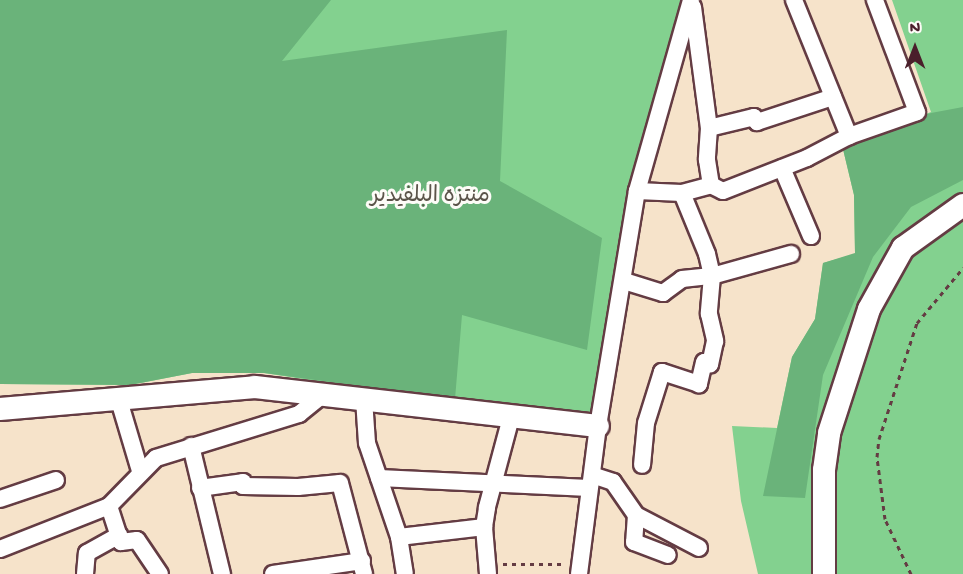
<!DOCTYPE html>
<html>
<head>
<meta charset="utf-8">
<style>
	body { margin:0 }
	#map { position:relative; width:963px; height:574px; overflow:hidden; background:#f6e3ca; font-family:"Gochi Hand","Playpen Sans Arabic",sans-serif }
	div>[style] { position:absolute }
	[style*='--x'] { left:calc(var(--x)*1px); top:calc(var(--y)*1px); width:calc(var(--w)*1px); rotate:calc(var(--a)*1deg) }
	.green>* { inset:0; background:#83d18f }
	.forest>* { inset:0; background:#6ab37a }
	.path>* { height:3px; margin-top:-1.5px; transform-origin:0; background:repeating-linear-gradient(90deg,#643c43 0 4.5px,transparent 0 9px) }
	.roads { filter:drop-shadow(2px 0 #643c43) drop-shadow(-2px 0 #643c43) drop-shadow(0 2px #643c43) drop-shadow(0 -2px #643c43) }
	.street>* { height:16px; margin:-8px; padding:0 8px; transform-origin:8px; border-radius:8px; background:#fff }
	.secondary>* { height:22px; margin:-11px; padding:0 11px; transform-origin:11px; border-radius:11px; background:#fff }
	span { translate:-50% -50%; white-space:nowrap; text-align:center; line-height:1.15; -webkit-text-stroke:6px #fdfcf7; paint-order:stroke }
	.park-label { font-size:22px; color:#5b5449 }
	.north { position:absolute; left:885px; top:18px; width:60px; height:60px; -webkit-text-stroke:4px #fdfcf7; paint-order:stroke; rotate:0deg; font-size:16px; font-weight:700; line-height:24px; text-align:center; color:#4a1f2b }
	.north::after { content:''; display:block; margin:auto; width:21px; height:27px; background:#4a1f2b; clip-path:polygon(50% 0,100% 100%,50% 72%,0 100%) }
</style>
</head>
<body>
<div id="map">
	<div class="green">
		<i style="clip-path:polygon(0 0,684px 0,646px 123px,595px 413px,406px 395px,264px 373px,192px 373px,130px 385px,0 384px)"></i>
		<i style="clip-path:polygon(892px 0,963px 0,963px 574px,758px 574px,741px 501px,732px 426px,777px 428px,792px 357px,815px 319px,823px 263px,855px 254px,854px 195px,842px 145px,931px 112px)"></i>
	</div>
	<div class="forest">
		<i style="clip-path:polygon(0 0,331px 0,282px 61px,507px 30px,500px 181px,602px 238px,587px 350px,462px 315px,455px 399px,264px 373px,192px 373px,130px 385px,0 384px)"></i>
		<i style="clip-path:polygon(963px 107px,963px 180px,911px 207px,873px 257px,823px 375px,805px 498px,763px 496px,792px 357px,815px 319px,823px 263px,855px 253px,854px 195px,842px 145px,931px 113px)"></i>
	</div>
	<div class="path">
		<i style="--x:503;--y:564;--w:62;--a:0"></i>
		<i style="--x:911;--y:574;--w:61;--a:-115.3"></i>
		<i style="--x:885;--y:519;--w:63;--a:-97.4"></i>
		<i style="--x:877;--y:457;--w:18;--a:-84"></i>
		<i style="--x:879;--y:439;--w:122;--a:-71.9"></i>
		<i style="--x:917;--y:323;--w:72;--a:-50.1"></i>
	</div>
	<div class="roads">
		<div class="street">
			<i style="--x:794;--y:0;--w:147;--a:68"></i>
			<i style="--x:693;--y:7;--w:122;--a:82.5"></i>
			<i style="--x:709;--y:128;--w:32;--a:94"></i>
			<i style="--x:707;--y:160;--w:25;--a:81"></i>
			<i style="--x:709;--y:128;--w:46;--a:-13.7"></i>
			<i style="--x:754;--y:117;--w:6;--a:59"></i>
			<i style="--x:757;--y:122;--w:80;--a:-18.2"></i>
			<i style="--x:782;--y:168;--w:74;--a:66.9"></i>
			<i style="--x:637;--y:191;--w:45;--a:2.5"></i>
			<i style="--x:682;--y:193;--w:66;--a:67.7"></i>
			<i style="--x:707;--y:254;--w:23;--a:77"></i>
			<i style="--x:712;--y:276;--w:38;--a:95"></i>
			<i style="--x:709;--y:314;--w:28;--a:77"></i>
			<i style="--x:715;--y:341;--w:24;--a:102"></i>
			<i style="--x:710;--y:364;--w:6;--a:-162"></i>
			<i style="--x:704;--y:362;--w:23;--a:103"></i>
			<i style="--x:699;--y:384;--w:39;--a:-162"></i>
			<i style="--x:662;--y:372;--w:53;--a:107.4"></i>
			<i style="--x:646;--y:423;--w:42;--a:95.4"></i>
			<i style="--x:682;--y:193;--w:30;--a:-15"></i>
			<i style="--x:711;--y:185;--w:13;--a:27"></i>
			<i style="--x:723;--y:191;--w:90;--a:-21.4"></i>
			<i style="--x:807;--y:158;--w:47;--a:-27.6"></i>
			<i style="--x:849;--y:136;--w:72;--a:-19.4"></i>
			<i style="--x:917;--y:112;--w:120;--a:-110.6"></i>
			<i style="--x:624;--y:281;--w:41;--a:17.1"></i>
			<i style="--x:663;--y:293;--w:24;--a:-36"></i>
			<i style="--x:682;--y:279;--w:30;--a:-6"></i>
			<i style="--x:712;--y:276;--w:82;--a:-15.6"></i>
			<i style="--x:118;--y:397;--w:77;--a:73.4"></i>
			<i style="--x:364;--y:399;--w:44;--a:86.1"></i>
			<i style="--x:367;--y:443;--w:99;--a:71.2"></i>
			<i style="--x:399;--y:537;--w:37;--a:81"></i>
			<i style="--x:191;--y:446;--w:132;--a:76.4"></i>
			<i style="--x:592;--y:475;--w:22;--a:18"></i>
			<i style="--x:613;--y:482;--w:40;--a:55.1"></i>
			<i style="--x:636;--y:515;--w:27;--a:94"></i>
			<i style="--x:634;--y:542;--w:36;--a:21"></i>
			<i style="--x:379;--y:478;--w:210;--a:2.7"></i>
			<i style="--x:200;--y:488;--w:43;--a:-7.9"></i>
			<i style="--x:243;--y:482;--w:4;--a:90"></i>
			<i style="--x:243;--y:486;--w:55;--a:1"></i>
			<i style="--x:298;--y:487;--w:42;--a:-5.4"></i>
			<i style="--x:340;--y:483;--w:94;--a:75.2"></i>
			<i style="--x:0;--y:499;--w:59;--a:-18.7"></i>
			<i style="--x:109;--y:506;--w:38;--a:72"></i>
			<i style="--x:121;--y:542;--w:16;--a:-7"></i>
			<i style="--x:137;--y:540;--w:41;--a:55.9"></i>
			<i style="--x:636;--y:515;--w:71;--a:27.6"></i>
			<i style="--x:399;--y:537;--w:86;--a:-6.7"></i>
			<i style="--x:0;--y:549;--w:117;--a:-21.5"></i>
			<i style="--x:109;--y:506;--w:67;--a:-45.6"></i>
			<i style="--x:156;--y:458;--w:150;--a:-17.1"></i>
			<i style="--x:299;--y:414;--w:33;--a:-39"></i>
			<i style="--x:85;--y:574;--w:21;--a:-85"></i>
			<i style="--x:87;--y:553;--w:37;--a:-29"></i>
			<i style="--x:273;--y:574;--w:90;--a:-8.3"></i>
			<i style="--x:488;--y:574;--w:47;--a:-94.9"></i>
			<i style="--x:484;--y:527;--w:20;--a:-81"></i>
			<i style="--x:487;--y:507;--w:96;--a:-75"></i>
			<i style="--x:579;--y:574;--w:149;--a:-82.7"></i>
			<i style="--x:598;--y:426;--w:238;--a:-80.6"></i>
			<i style="--x:637;--y:191;--w:198;--a:-74.2"></i>
		</div>
		<div class="secondary">
			<i style="--x:0;--y:409;--w:256;--a:-4.9"></i>
			<i style="--x:255;--y:387;--w:345;--a:6.5"></i>
			<i style="--x:824;--y:574;--w:104;--a:-90"></i>
			<i style="--x:824;--y:470;--w:37;--a:-82"></i>
			<i style="--x:829;--y:433;--w:130;--a:-72.1"></i>
			<i style="--x:869;--y:309;--w:70;--a:-60.9"></i>
			<i style="--x:903;--y:248;--w:74;--a:-35.6"></i>
		</div>
	</div>
	<div class="park-label">
		<span style="left:430px;top:198px">منتزه البلفيدير</span>
	</div>
	<div class="north">N</div>
</div>
</body>
</html>
